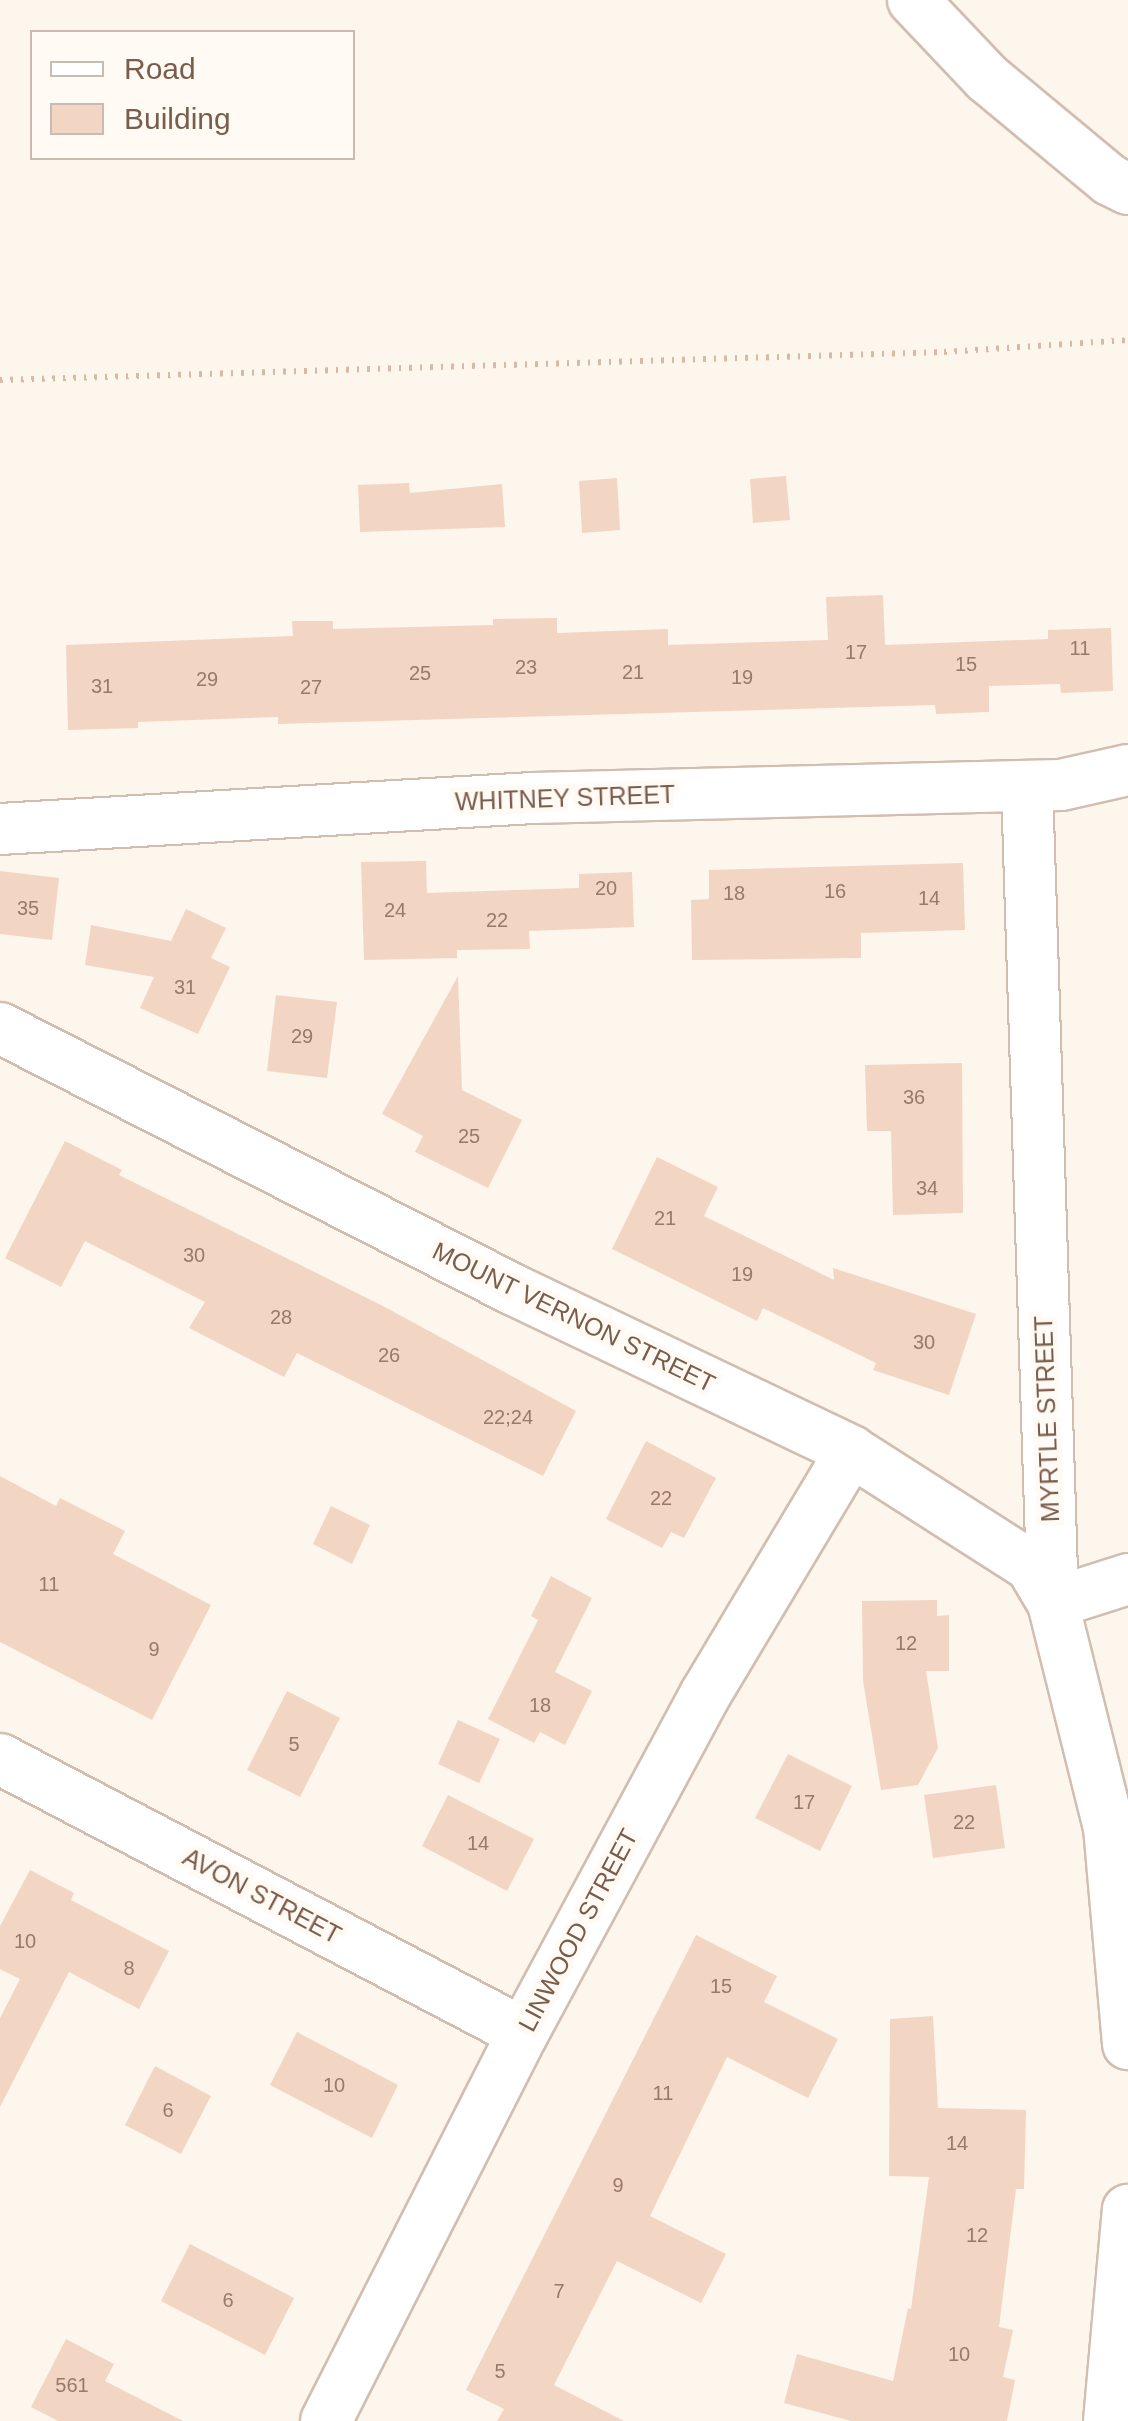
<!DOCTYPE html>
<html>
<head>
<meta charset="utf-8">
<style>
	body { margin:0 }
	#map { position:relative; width:1128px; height:2421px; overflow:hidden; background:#fdf6ec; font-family:Arial,sans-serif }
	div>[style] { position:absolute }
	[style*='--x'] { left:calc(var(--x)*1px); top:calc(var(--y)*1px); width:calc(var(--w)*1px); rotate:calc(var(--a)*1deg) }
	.building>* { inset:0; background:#f3d5c3 }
	.path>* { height:6px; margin-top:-3px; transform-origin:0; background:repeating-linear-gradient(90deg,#d9b8a5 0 2.5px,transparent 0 10.5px) }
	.roads { filter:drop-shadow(2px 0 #d1beb0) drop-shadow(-2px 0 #d1beb0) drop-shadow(0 2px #d1beb0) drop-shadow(0 -2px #d1beb0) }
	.minor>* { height:50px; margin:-25px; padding:0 25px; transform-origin:25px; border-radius:25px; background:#fff }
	span { translate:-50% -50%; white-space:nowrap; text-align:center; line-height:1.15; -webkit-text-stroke:10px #fffaf3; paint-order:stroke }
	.number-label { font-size:20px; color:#987a6a }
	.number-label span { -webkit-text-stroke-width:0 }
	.street-label { font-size:25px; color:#7a5c4d }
	.legend { position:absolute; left:30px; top:30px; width:325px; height:130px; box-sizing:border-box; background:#fffaf3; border:2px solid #cabbb1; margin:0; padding:12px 18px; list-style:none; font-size:30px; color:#7a5c4d }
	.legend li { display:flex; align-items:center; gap:20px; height:50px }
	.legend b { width:50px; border:2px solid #cabbb1 }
</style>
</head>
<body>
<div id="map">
	<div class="building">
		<i style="clip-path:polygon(786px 476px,790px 520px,753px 523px,750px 479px)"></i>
		<i style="clip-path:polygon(617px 478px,620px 530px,582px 533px,579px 481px)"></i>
		<i style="clip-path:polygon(409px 483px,410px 493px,502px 484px,505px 527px,360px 532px,358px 485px)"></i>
		<i style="clip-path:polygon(883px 595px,885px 645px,1048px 639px,1048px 630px,1111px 628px,1113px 691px,1061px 693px,1060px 684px,989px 686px,989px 712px,936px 714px,935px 705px,278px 724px,278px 717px,138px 722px,138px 728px,68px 730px,66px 645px,293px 636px,292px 621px,333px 621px,333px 629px,493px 625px,493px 619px,557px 618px,557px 633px,668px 629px,668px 645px,828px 640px,826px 597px)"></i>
		<i style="clip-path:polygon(426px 861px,427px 893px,579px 888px,579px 874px,632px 872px,634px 927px,529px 931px,530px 949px,457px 950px,457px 958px,364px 960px,361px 862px)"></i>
		<i style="clip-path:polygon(963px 863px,965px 930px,861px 933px,861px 958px,692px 960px,691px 900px,709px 899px,709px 870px)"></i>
		<i style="clip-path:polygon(0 871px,59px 878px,52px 940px,0 934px)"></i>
		<i style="clip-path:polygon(186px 909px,226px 928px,211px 958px,230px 967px,198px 1034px,140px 1008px,154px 977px,85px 965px,91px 925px,171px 941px)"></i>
		<i style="clip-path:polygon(458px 976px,462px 1090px,522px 1120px,488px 1188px,415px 1152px,423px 1136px,382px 1114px)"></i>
		<i style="clip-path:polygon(276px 995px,337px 1002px,327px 1078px,267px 1071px)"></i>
		<i style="clip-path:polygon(962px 1063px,963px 1213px,893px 1215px,891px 1131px,867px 1131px,865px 1065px)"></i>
		<i style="clip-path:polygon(65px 1141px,122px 1170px,119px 1175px,383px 1306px,576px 1411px,543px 1476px,297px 1353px,284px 1377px,189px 1328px,205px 1302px,85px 1241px,61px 1287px,5px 1258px)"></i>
		<i style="clip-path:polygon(657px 1157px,718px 1187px,704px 1216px,834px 1280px,833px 1268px,976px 1314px,949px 1395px,873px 1370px,876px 1363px,763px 1308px,757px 1321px,612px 1249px)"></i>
		<i style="clip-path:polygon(646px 1441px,716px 1478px,684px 1538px,671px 1532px,662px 1548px,606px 1519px)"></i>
		<i style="clip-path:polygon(0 1476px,56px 1506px,60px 1498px,125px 1531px,113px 1554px,211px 1605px,152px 1720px,0 1642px)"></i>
		<i style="clip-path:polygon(331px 1506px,370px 1525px,352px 1564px,313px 1544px)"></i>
		<i style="clip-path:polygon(551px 1576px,592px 1598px,555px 1672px,592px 1691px,565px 1745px,540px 1732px,534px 1743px,488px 1719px,538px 1620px,531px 1616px)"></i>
		<i style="clip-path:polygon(937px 1600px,937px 1616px,949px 1615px,949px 1671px,926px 1671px,938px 1748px,918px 1785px,881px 1790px,863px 1681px,862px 1601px)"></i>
		<i style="clip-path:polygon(287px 1691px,340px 1718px,300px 1797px,247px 1770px)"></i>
		<i style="clip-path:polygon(458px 1720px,500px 1739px,479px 1783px,438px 1764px)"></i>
		<i style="clip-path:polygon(788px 1754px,852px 1786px,820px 1851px,755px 1818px)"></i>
		<i style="clip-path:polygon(996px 1785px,1005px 1848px,933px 1858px,924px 1795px)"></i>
		<i style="clip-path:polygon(448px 1795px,534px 1839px,507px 1891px,422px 1846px)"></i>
		<i style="clip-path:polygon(30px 1870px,74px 1893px,71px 1900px,169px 1951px,139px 2009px,69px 1972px,0 2107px,0 2018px,20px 1979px,0 1969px,0 1926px)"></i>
		<i style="clip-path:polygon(696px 1935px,777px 1976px,764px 2002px,838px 2039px,808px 2098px,727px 2057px,650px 2216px,726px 2254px,701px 2303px,617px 2261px,554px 2385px,624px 2421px,497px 2421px,504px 2409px,466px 2390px)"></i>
		<i style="clip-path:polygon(933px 2016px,938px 2108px,1026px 2110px,1024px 2189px,1016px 2189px,999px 2327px,1013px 2330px,1003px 2377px,1015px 2380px,1007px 2421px,851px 2421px,784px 2403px,797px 2354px,893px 2381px,908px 2308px,911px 2309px,929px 2177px,889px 2176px,890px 2019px)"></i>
		<i style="clip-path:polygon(297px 2032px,398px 2085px,372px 2138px,270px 2085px)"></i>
		<i style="clip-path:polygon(155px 2066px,211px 2096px,181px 2154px,125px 2125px)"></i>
		<i style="clip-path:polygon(190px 2244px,294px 2298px,265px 2355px,161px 2301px)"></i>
		<i style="clip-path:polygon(66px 2339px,114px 2364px,105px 2381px,183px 2421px,58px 2421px,31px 2407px)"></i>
	</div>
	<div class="path">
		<i style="--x:0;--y:380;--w:944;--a:-1.7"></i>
		<i style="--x:944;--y:352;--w:184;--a:-3.7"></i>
	</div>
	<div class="roads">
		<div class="minor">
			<i style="--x:913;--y:0;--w:108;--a:46.5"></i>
			<i style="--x:987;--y:78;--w:160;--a:39.7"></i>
			<i style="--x:1110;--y:180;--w:20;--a:27"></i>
			<i style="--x:1027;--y:786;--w:817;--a:88.18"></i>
			<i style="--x:1053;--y:1603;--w:231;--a:76"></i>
			<i style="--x:1109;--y:1827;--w:218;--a:85"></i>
			<i style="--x:0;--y:829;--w:534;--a:-3.33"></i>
			<i style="--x:533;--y:798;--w:528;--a:-1.41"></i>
			<i style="--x:1061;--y:785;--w:69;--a:-12.6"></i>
			<i style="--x:0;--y:1028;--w:575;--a:27.01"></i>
			<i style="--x:512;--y:1289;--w:376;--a:25.5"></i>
			<i style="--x:851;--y:1451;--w:214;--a:32.6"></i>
			<i style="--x:1031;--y:1566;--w:43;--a:59.3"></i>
			<i style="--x:1053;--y:1603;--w:79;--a:-17.7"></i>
			<i style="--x:0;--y:1759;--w:590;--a:27.65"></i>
			<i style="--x:326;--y:2421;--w:435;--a:-63.1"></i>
			<i style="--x:523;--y:2033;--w:384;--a:-61.7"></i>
			<i style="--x:705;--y:1695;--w:284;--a:-59.1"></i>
			<i style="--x:1109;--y:2421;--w:212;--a:-84.9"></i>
		</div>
	</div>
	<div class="number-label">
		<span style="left:1080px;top:648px">11</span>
		<span style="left:856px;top:652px">17</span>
		<span style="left:966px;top:664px">15</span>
		<span style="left:526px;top:667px">23</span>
		<span style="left:633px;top:672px">21</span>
		<span style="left:420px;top:673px">25</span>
		<span style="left:742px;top:677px">19</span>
		<span style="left:207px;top:679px">29</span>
		<span style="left:102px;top:686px">31</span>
		<span style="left:311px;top:687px">27</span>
		<span style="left:606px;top:888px">20</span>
		<span style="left:835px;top:891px">16</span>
		<span style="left:734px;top:893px">18</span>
		<span style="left:929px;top:898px">14</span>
		<span style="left:28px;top:908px">35</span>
		<span style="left:395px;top:910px">24</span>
		<span style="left:497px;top:920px">22</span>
		<span style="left:185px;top:987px">31</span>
		<span style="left:302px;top:1036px">29</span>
		<span style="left:914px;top:1097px">36</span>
		<span style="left:469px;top:1136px">25</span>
		<span style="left:927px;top:1188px">34</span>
		<span style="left:665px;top:1218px">21</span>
		<span style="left:194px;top:1255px">30</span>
		<span style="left:742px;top:1274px">19</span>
		<span style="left:281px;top:1317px">28</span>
		<span style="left:924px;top:1342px">30</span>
		<span style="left:389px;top:1355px">26</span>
		<span style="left:508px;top:1417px">22;24</span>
		<span style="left:661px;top:1498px">22</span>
		<span style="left:49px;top:1584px">11</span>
		<span style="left:906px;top:1643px">12</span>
		<span style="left:154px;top:1649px">9</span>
		<span style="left:540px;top:1705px">18</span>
		<span style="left:294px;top:1744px">5</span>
		<span style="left:804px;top:1802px">17</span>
		<span style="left:964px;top:1822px">22</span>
		<span style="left:478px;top:1843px">14</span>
		<span style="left:25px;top:1941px">10</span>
		<span style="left:129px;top:1968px">8</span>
		<span style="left:721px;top:1986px">15</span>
		<span style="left:334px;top:2085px">10</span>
		<span style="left:663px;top:2093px">11</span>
		<span style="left:168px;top:2110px">6</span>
		<span style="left:957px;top:2143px">14</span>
		<span style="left:618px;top:2185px">9</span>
		<span style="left:977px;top:2235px">12</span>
		<span style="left:559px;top:2291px">7</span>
		<span style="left:228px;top:2300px">6</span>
		<span style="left:959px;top:2354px">10</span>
		<span style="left:500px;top:2371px">5</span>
		<span style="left:72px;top:2385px">561</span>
	</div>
	<div class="street-label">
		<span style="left:565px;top:798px;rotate:-2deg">WHITNEY STREET</span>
		<span style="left:574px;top:1317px;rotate:26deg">MOUNT VERNON STREET</span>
		<span style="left:1047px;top:1419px;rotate:-92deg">MYRTLE STREET</span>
		<span style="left:262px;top:1896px;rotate:28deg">AVON STREET</span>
		<span style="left:578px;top:1930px;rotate:-62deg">LINWOOD STREET</span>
	</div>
	<ul class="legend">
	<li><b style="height:12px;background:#fff"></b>Road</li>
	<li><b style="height:28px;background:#f3d5c3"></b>Building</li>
	</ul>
</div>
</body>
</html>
